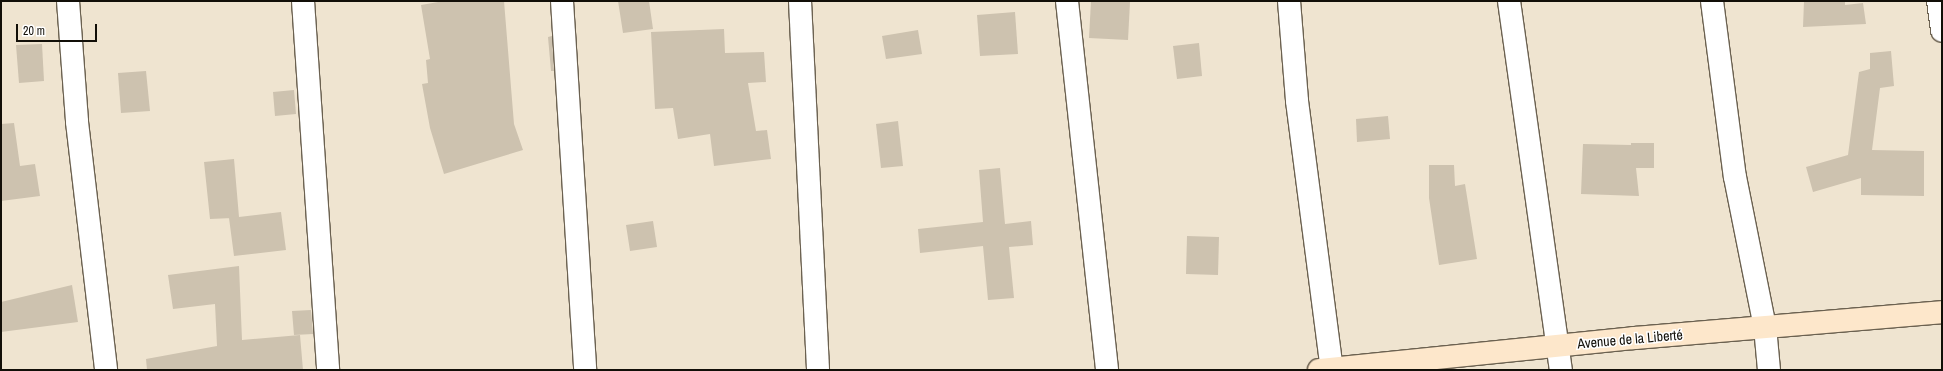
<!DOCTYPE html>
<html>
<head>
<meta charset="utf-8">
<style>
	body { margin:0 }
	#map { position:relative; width:1943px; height:371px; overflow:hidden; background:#efe4d0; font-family:"Archivo Narrow",sans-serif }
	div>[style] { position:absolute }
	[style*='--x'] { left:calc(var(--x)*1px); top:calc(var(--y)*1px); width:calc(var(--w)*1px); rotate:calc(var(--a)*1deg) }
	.building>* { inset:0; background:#cdc2af }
	.roads { filter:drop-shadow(1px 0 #6b6150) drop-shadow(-1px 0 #6b6150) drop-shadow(0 1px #6b6150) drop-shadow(0 -1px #6b6150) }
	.street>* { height:22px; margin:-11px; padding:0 11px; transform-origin:11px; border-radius:11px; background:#fff }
	.secondary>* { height:22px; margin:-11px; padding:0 11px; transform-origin:11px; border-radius:11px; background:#fde7cb }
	span { translate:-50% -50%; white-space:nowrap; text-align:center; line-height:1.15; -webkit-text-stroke:3px #fff; paint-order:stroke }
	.street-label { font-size:14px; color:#120f08 }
	.frame { position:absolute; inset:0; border:2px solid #120f08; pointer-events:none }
	.scale { position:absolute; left:16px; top:24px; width:81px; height:18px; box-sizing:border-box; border:2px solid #120f08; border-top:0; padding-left:5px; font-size:12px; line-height:14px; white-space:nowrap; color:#120f08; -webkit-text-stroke:3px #fff; paint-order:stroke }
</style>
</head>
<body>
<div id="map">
	<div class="building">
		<i style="clip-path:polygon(444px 1px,504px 1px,514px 124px,523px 150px,444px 174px,430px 128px,422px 84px,428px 83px,426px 60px,430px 59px,421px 5px)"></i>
		<i style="clip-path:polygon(618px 1px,649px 1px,653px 29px,623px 33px)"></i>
		<i style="clip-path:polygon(1091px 1px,1130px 2px,1128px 40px,1089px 38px)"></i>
		<i style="clip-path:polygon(1804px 1px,1845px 1px,1845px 5px,1863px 3px,1866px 24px,1803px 27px)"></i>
		<i style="clip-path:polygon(1015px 12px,1018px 54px,980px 56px,977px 15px)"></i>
		<i style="clip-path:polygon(724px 29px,725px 53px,764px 52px,766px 82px,748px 83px,756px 131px,767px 130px,771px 159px,714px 166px,710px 134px,678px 139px,673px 108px,655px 109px,651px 32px)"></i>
		<i style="clip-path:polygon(918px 30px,922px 54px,886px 59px,882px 36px)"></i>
		<i style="clip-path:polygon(552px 36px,554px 71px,551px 71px,548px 37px)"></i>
		<i style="clip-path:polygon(1199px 43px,1202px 76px,1177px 79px,1173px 46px)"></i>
		<i style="clip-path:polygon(42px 44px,44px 81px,19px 83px,16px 45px)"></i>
		<i style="clip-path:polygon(1891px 51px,1894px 86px,1880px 88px,1872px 150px,1924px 151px,1924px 196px,1861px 195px,1861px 178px,1813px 192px,1806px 167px,1848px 155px,1859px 72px,1870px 69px,1870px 53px)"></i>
		<i style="clip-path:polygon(146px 71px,150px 111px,121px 113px,118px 73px)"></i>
		<i style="clip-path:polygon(294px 90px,296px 114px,275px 116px,273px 92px)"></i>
		<i style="clip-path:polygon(1388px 116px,1390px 139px,1357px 142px,1356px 119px)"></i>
		<i style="clip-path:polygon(898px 121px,903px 166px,881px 168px,876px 124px)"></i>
		<i style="clip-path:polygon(14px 123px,20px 166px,35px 164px,40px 196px,1px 201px,1px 124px)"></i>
		<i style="clip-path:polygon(1631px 143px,1654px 143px,1654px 168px,1636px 168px,1639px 196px,1581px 194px,1583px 144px,1631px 145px)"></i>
		<i style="clip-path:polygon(234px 159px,239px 217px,281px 212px,286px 250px,234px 256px,229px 218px,232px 218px,210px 219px,204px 162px)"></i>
		<i style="clip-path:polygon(1429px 165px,1454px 165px,1455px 186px,1465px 184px,1477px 259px,1439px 265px,1429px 198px)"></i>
		<i style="clip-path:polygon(1000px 168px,1005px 224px,1031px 221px,1033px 245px,1009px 247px,1014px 298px,988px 300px,983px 246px,920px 253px,918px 229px,983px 222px,979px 170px)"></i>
		<i style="clip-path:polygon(653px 221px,657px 247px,630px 251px,626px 225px)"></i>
		<i style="clip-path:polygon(1187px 236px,1219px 237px,1218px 275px,1186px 274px)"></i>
		<i style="clip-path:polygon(239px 266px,242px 340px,300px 335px,303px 370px,147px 370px,146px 359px,217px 346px,215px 304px,173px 309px,168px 275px)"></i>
		<i style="clip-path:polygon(72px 285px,78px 322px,1px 332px,1px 302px)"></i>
		<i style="clip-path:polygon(311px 310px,313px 334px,294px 335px,292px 311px)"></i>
	</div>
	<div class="roads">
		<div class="street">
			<i style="--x:68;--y:1;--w:121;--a:85.7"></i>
			<i style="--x:77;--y:122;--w:250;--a:83.3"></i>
			<i style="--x:303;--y:1;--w:370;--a:86.1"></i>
			<i style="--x:562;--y:1;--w:370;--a:86.4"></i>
			<i style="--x:800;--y:1;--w:369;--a:87.2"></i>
			<i style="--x:1067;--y:1;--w:371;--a:83.8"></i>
			<i style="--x:1289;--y:1;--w:100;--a:85.4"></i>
			<i style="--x:1297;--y:101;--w:271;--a:82.6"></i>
			<i style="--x:1509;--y:1;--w:373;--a:82"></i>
			<i style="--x:1712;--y:1;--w:177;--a:82.6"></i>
			<i style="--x:1735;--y:177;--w:153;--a:78.7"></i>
			<i style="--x:1765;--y:327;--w:43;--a:84.7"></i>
			<i style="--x:1938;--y:1;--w:30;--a:82"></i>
		</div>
		<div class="secondary">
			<i style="--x:1319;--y:370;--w:317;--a:-5.8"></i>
			<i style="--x:1634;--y:338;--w:309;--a:-4.8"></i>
		</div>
	</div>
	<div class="street-label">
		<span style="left:1630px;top:339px;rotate:-5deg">Avenue de la Liberté</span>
	</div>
	<div class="frame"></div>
	<div class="scale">20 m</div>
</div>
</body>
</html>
